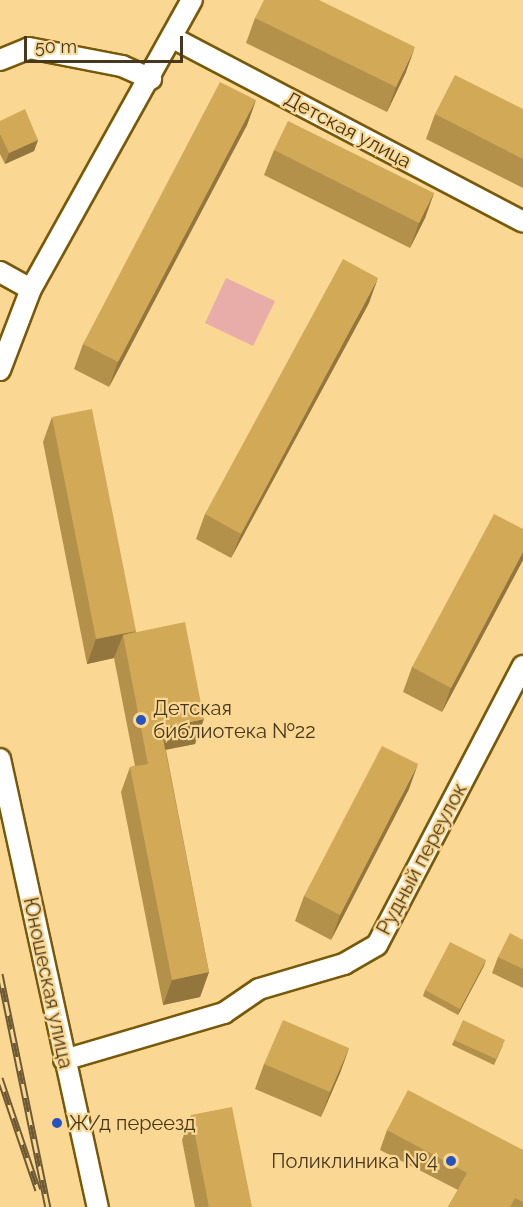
<!DOCTYPE html>
<html>
<head>
<meta charset="utf-8">
<style>
	body { margin:0 }
	#map { position:relative; width:523px; height:1207px; overflow:hidden; background:#fad792; font-family:Raleway,sans-serif }
	div>[style] { position:absolute }
	[style*='--x'] { left:calc(var(--x)*1px); top:calc(var(--y)*1px); width:calc(var(--w)*1px); rotate:calc(var(--a)*1deg) }
	.green>* { inset:0; background:#e8ada8 }
	.roads { filter:drop-shadow(2px 0 #78590a) drop-shadow(-2px 0 #78590a) drop-shadow(0 2px #78590a) drop-shadow(0 -2px #78590a) }
	.minor>* { height:20px; margin:-10px; padding:0 10px; transform-origin:10px; border-radius:10px; background:#fff }
	.rail>* { height:7px; margin-top:-3.5px; transform-origin:0; background:repeating-linear-gradient(90deg,#fad792 0 14px,#6d5a35 0 28px); box-sizing:border-box; border-block:2px solid #6d5a35 }
	.wall>* { inset:0; background:#b4914b }
	.shaded-wall>* { inset:0; background:#92763d }
	.building>* { inset:0; background:#d1a957 }
	.dots>* { width:16px; height:16px; translate:-50% -50%; box-sizing:border-box; border:3px solid #fad792; border-radius:50% }
	span { translate:-50% -50%; white-space:nowrap; text-align:center; line-height:1.15; -webkit-text-stroke:4.5px #fad792; paint-order:stroke }
	.street-label { font-size:20px; color:#46381c }
	.poi-label { font-size:20px; color:#46381c }
	.left { translate:0 -50%; text-align:left }
	.right { translate:-100% -50%; text-align:right }
	.scale { position:absolute; left:24px; top:36px; width:159px; height:27px; box-sizing:border-box; border:3px solid #46381c; border-top:0; padding-left:8px; font-size:18px; line-height:21px; white-space:nowrap; color:#46381c; -webkit-text-stroke:4px #fad792; paint-order:stroke }
</style>
</head>
<body>
<div id="map">
	<div class="green">
		<i style="clip-path:polygon(226px 278px,275px 301px,253px 346px,205px 323px)"></i>
	</div>
	<div class="roads">
		<div class="minor">
			<i style="--x:173;--y:38;--w:395;--a:27.7"></i>
			<i style="--x:0;--y:60;--w:31;--a:-22"></i>
			<i style="--x:29;--y:48;--w:95;--a:11"></i>
			<i style="--x:122;--y:66;--w:32;--a:24"></i>
			<i style="--x:0;--y:272;--w:35;--a:29"></i>
			<i style="--x:0;--y:370;--w:87;--a:-69.1"></i>
			<i style="--x:31;--y:289;--w:331;--a:-60.9"></i>
			<i style="--x:0;--y:759;--w:459;--a:77.7"></i>
			<i style="--x:64;--y:1060;--w:167;--a:-16.4"></i>
			<i style="--x:224;--y:1013;--w:42;--a:-34.4"></i>
			<i style="--x:259;--y:989;--w:89;--a:-16.4"></i>
			<i style="--x:344;--y:964;--w:38;--a:-30"></i>
			<i style="--x:377;--y:945;--w:315;--a:-62.4"></i>
		</div>
	</div>
	<div class="rail">
		<i style="--x:0;--y:974;--w:238;--a:78.4"></i>
		<i style="--x:0;--y:1078;--w:118;--a:71.3"></i>
	</div>
	<div class="wall">
		<i style="clip-path:polygon(255px 18px,406px 72px,387px 112px,246px 43px)"></i>
		<i style="clip-path:polygon(256px 100px,247px 125px,109px 387px,74px 369px,83px 344px)"></i>
		<i style="clip-path:polygon(523px 109px,523px 188px,426px 139px,435px 114px)"></i>
		<i style="clip-path:polygon(0 121px,38px 140px,34px 151px,5px 164px,0 154px)"></i>
		<i style="clip-path:polygon(274px 150px,434px 193px,425px 218px,410px 248px,264px 175px)"></i>
		<i style="clip-path:polygon(369px 303px,231px 558px,196px 539px,205px 514px)"></i>
		<i style="clip-path:polygon(52px 417px,136px 632px,195px 744px,166px 750px,209px 972px,200px 997px,163px 1005px,121px 792px,130px 767px,135px 766px,114px 658px,87px 664px,43px 442px)"></i>
		<i style="clip-path:polygon(523px 529px,523px 560px,442px 712px,403px 692px,412px 667px)"></i>
		<i style="clip-path:polygon(409px 789px,331px 940px,295px 921px,304px 896px)"></i>
		<i style="clip-path:polygon(523px 940px,523px 988px,492px 973px,498px 957px)"></i>
		<i style="clip-path:polygon(486px 960px,458px 1015px,423px 996px,425px 990px)"></i>
		<i style="clip-path:polygon(454px 1040px,503px 1045px,494px 1065px,452px 1045px)"></i>
		<i style="clip-path:polygon(349px 1048px,340px 1073px,321px 1117px,255px 1089px,264px 1064px)"></i>
		<i style="clip-path:polygon(191px 1115px,252px 1207px,195px 1207px,182px 1140px)"></i>
		<i style="clip-path:polygon(387px 1130px,523px 1150px,523px 1207px,448px 1207px,458px 1190px,380px 1150px)"></i>
	</div>
	<div class="shaded-wall">
		<i style="clip-path:polygon(415px 47px,406px 72px,387px 112px,396px 87px)"></i>
		<i style="clip-path:polygon(256px 100px,247px 125px,109px 387px,118px 362px)"></i>
		<i style="clip-path:polygon(38px 140px,34px 151px,5px 164px,9px 153px)"></i>
		<i style="clip-path:polygon(434px 193px,425px 218px,410px 248px,419px 223px)"></i>
		<i style="clip-path:polygon(378px 278px,369px 303px,231px 558px,241px 534px)"></i>
		<i style="clip-path:polygon(523px 552px,523px 560px,442px 712px,451px 688px)"></i>
		<i style="clip-path:polygon(136px 631px,123px 635px,114px 658px,87px 664px,96px 639px)"></i>
		<i style="clip-path:polygon(204px 719px,195px 744px,152px 752px,161px 728px)"></i>
		<i style="clip-path:polygon(418px 764px,409px 789px,331px 940px,340px 915px)"></i>
		<i style="clip-path:polygon(486px 960px,484px 966px,458px 1015px,460px 1009px)"></i>
		<i style="clip-path:polygon(209px 972px,200px 997px,163px 1005px,172px 980px)"></i>
		<i style="clip-path:polygon(349px 1048px,340px 1073px,321px 1117px,330px 1092px)"></i>
	</div>
	<div class="building">
		<i style="clip-path:polygon(264px 0,319px 0,415px 47px,396px 87px,255px 18px)"></i>
		<i style="clip-path:polygon(455px 75px,523px 109px,523px 159px,435px 114px)"></i>
		<i style="clip-path:polygon(220px 82px,256px 100px,118px 362px,83px 344px)"></i>
		<i style="clip-path:polygon(25px 109px,38px 140px,9px 153px,0 134px,0 121px)"></i>
		<i style="clip-path:polygon(288px 121px,434px 193px,419px 223px,274px 150px)"></i>
		<i style="clip-path:polygon(343px 259px,378px 278px,241px 534px,205px 514px)"></i>
		<i style="clip-path:polygon(92px 409px,136px 631px,96px 639px,52px 417px)"></i>
		<i style="clip-path:polygon(494px 514px,523px 529px,523px 552px,451px 688px,412px 667px)"></i>
		<i style="clip-path:polygon(185px 622px,204px 719px,161px 728px,209px 972px,172px 980px,130px 767px,148px 764px,123px 635px)"></i>
		<i style="clip-path:polygon(382px 746px,418px 764px,340px 915px,304px 896px)"></i>
		<i style="clip-path:polygon(510px 933px,523px 940px,523px 969px,498px 957px)"></i>
		<i style="clip-path:polygon(450px 942px,486px 960px,460px 1009px,425px 990px)"></i>
		<i style="clip-path:polygon(283px 1020px,349px 1048px,330px 1092px,264px 1064px)"></i>
		<i style="clip-path:polygon(463px 1020px,505px 1040px,496px 1059px,454px 1040px)"></i>
		<i style="clip-path:polygon(408px 1090px,523px 1150px,523px 1202px,515px 1198px,510px 1207px,448px 1207px,467px 1173px,387px 1130px)"></i>
		<i style="clip-path:polygon(232px 1107px,252px 1207px,209px 1207px,191px 1115px)"></i>
	</div>
	<div class="dots">
		<i style="left:141px;top:720px;background:#2554c2"></i>
		<i style="left:57px;top:1123px;background:#2554c2"></i>
		<i style="left:451px;top:1161px;background:#2554c2"></i>
	</div>
	<div class="street-label">
		<span style="left:348px;top:130px;rotate:28deg">Детская улица</span>
		<span style="left:422px;top:859px;rotate:-62deg">Рудный переулок</span>
		<span style="left:48px;top:983px;rotate:78deg">Юношеская улица</span>
	</div>
	<div class="poi-label">
		<span class="left" style="left:153px;top:720px">Детская<br>библиотека №22</span>
		<span class="left" style="left:69px;top:1123px">Ж/д переезд</span>
		<span class="right" style="left:438px;top:1161px">Поликлиника №4</span>
	</div>
	<div class="scale">50 m</div>
</div>
</body>
</html>
